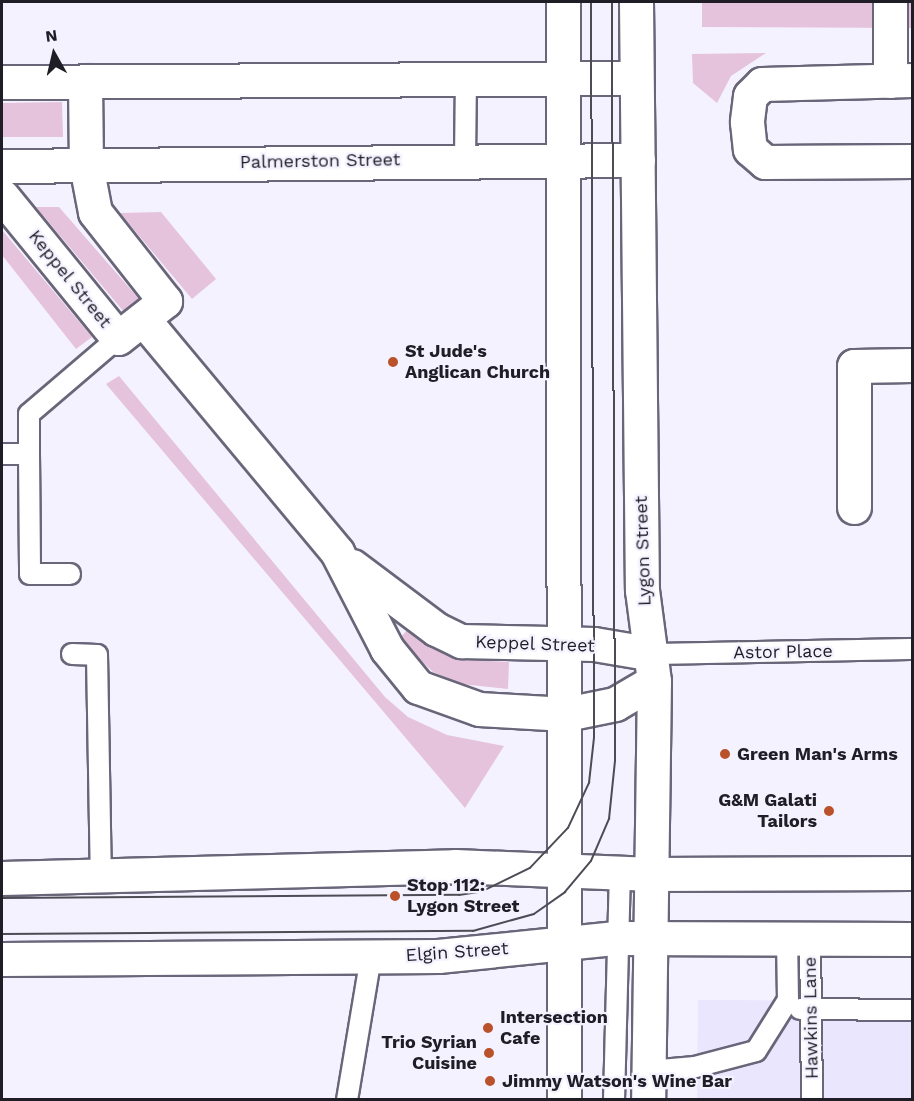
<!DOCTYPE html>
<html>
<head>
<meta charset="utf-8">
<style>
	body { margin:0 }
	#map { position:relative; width:914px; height:1101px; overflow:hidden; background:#f4f2ff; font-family:"Work Sans",sans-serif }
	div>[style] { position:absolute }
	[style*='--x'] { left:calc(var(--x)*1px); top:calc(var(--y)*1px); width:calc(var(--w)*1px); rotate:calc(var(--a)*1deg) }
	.built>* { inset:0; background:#eae6fe }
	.green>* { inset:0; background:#e5c3dc }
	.roads { filter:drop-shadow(2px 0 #696679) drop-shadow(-2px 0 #696679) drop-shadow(0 2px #696679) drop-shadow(0 -2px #696679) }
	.lane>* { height:20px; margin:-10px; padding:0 10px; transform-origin:10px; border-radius:10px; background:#fff }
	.street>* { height:33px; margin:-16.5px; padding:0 16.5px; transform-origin:16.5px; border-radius:16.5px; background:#fff }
	.secondary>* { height:33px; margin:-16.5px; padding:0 16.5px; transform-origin:16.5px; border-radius:16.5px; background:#fff }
	.tram>* { height:1.5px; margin:-0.75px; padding:0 0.75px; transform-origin:0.75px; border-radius:0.75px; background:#4d4b54 }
	.dots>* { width:16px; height:16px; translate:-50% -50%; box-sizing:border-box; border:3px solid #f4f2ff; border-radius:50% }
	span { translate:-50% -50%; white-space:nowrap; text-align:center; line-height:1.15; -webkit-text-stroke:4.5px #f4f2ff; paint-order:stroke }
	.street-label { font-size:18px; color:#1f1d25 }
	.poi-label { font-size:18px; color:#1f1d25; font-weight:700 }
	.left { translate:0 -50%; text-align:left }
	.right { translate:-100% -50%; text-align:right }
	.frame { position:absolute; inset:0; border:3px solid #1f1d25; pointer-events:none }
	.north { position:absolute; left:24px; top:24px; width:60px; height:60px; -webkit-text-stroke:4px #f4f2ff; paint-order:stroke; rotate:352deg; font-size:16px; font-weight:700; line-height:24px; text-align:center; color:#1f1d25 }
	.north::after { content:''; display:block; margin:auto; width:21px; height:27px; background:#1f1d25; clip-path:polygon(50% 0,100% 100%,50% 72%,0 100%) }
</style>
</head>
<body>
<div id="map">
	<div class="built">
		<i style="clip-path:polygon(698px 1000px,912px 1001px,912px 1099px,697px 1100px)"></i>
	</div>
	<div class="green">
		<i style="clip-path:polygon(702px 2px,912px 2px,912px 28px,702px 27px)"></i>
		<i style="clip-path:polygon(766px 53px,731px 76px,717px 103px,693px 83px,692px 54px)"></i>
		<i style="clip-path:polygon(62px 102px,63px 137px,2px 137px,2px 103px)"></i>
		<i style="clip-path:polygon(36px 207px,59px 207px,139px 299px,124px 312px)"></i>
		<i style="clip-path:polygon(161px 212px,216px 279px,192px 299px,120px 213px)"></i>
		<i style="clip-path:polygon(2px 230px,92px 337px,76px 349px,2px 255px)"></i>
		<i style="clip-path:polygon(119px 376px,385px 697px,408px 717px,447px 735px,504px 746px,465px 808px,106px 384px)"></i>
		<i style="clip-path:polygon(409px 628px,454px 659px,509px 662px,508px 689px,461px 684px,433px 672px,399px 639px)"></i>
	</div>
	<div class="roads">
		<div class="lane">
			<i style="--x:465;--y:159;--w:80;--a:-89.3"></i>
			<i style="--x:2;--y:454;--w:27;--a:0"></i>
			<i style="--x:29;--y:454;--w:40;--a:-90"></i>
			<i style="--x:29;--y:414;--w:117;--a:-40.5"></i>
			<i style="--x:29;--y:454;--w:120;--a:89.5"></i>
			<i style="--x:30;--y:574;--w:40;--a:0"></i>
			<i style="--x:72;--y:654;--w:25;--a:2"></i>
			<i style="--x:97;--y:655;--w:220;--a:89"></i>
			<i style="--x:653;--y:654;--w:259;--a:-1.1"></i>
			<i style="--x:810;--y:937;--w:163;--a:89.3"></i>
			<i style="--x:800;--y:1009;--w:112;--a:0.5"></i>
			<i style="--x:649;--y:1071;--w:46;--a:-5"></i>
			<i style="--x:695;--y:1067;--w:63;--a:-14.7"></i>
			<i style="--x:756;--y:1051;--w:60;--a:-57.9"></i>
			<i style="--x:788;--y:1000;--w:63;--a:-90.9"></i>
			<i style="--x:347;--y:1100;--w:145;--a:-80.5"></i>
			<i style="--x:614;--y:1100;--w:227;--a:-88.5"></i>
		</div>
		<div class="street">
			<i style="--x:912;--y:80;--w:150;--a:178.5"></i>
			<i style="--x:762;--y:84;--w:17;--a:135"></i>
			<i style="--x:750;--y:96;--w:26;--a:97"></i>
			<i style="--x:747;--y:122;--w:27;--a:84"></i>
			<i style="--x:750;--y:149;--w:20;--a:41"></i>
			<i style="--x:765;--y:162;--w:147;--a:-0.4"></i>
			<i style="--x:890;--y:81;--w:79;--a:-90"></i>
			<i style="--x:2;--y:82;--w:634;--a:-0.36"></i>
			<i style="--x:2;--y:166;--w:636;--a:-0.54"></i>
			<i style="--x:2;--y:196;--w:183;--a:50.8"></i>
			<i style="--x:118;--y:338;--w:60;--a:-38.2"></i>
			<i style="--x:165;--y:301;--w:113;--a:-128.2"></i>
			<i style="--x:95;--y:212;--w:48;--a:-100.8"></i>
			<i style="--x:86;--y:165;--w:84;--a:-90.7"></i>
			<i style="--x:143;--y:319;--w:303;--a:50.2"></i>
			<i style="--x:337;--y:552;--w:109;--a:62.7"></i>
			<i style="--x:387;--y:649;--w:49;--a:50.8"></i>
			<i style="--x:418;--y:687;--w:65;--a:19.8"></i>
			<i style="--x:479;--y:709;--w:87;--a:3.3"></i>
			<i style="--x:566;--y:714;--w:50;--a:-11.5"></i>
			<i style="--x:615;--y:704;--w:45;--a:-30.5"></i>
			<i style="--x:854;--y:507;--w:141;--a:-90"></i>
			<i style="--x:854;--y:366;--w:58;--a:-1"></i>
			<i style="--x:352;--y:566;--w:105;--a:36.9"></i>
			<i style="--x:436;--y:629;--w:28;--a:26"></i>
			<i style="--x:461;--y:641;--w:133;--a:1.3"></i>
			<i style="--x:594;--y:644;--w:60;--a:9.6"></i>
		</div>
		<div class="secondary">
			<i style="--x:563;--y:2;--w:1098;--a:89.95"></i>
			<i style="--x:636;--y:2;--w:588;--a:89.42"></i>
			<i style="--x:642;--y:590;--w:92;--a:82.5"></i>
			<i style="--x:654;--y:681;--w:419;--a:90.8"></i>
			<i style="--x:2;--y:878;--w:453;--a:-1.5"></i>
			<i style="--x:455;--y:866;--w:197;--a:2.3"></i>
			<i style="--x:652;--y:874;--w:260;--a:-0.2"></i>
			<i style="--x:2;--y:959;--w:436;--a:-0.4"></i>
			<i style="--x:438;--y:956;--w:179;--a:-5.8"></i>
			<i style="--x:616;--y:938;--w:296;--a:0.2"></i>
		</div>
	</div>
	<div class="tram">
		<i style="--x:2;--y:898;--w:457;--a:-0.4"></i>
		<i style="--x:459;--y:895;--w:24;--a:-9"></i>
		<i style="--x:483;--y:891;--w:52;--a:-26.1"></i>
		<i style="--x:530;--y:868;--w:55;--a:-46.5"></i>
		<i style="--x:568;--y:828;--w:50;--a:-65"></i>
		<i style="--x:589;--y:783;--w:45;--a:-83.7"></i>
		<i style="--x:594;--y:738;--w:736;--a:-90.23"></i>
		<i style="--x:2;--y:934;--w:471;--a:-0.4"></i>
		<i style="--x:473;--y:931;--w:63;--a:-15.6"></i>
		<i style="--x:534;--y:914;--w:38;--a:-35"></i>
		<i style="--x:565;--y:892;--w:40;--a:-50"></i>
		<i style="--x:591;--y:861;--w:46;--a:-66.8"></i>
		<i style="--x:609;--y:819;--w:58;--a:-84.1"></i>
		<i style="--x:615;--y:761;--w:759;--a:-90.23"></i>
	</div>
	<div class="dots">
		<i style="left:393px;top:362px;background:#b9522a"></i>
		<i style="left:725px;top:754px;background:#b9522a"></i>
		<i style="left:829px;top:811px;background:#b9522a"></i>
		<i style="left:395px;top:896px;background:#b9522a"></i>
		<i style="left:488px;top:1028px;background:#b9522a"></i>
		<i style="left:489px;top:1053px;background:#b9522a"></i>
		<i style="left:490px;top:1081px;background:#b9522a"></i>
	</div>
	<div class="street-label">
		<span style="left:320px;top:161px;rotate:-1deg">Palmerston Street</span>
		<span style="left:70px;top:279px;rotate:51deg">Keppel Street</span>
		<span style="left:643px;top:551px;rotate:-92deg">Lygon Street</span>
		<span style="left:535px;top:644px;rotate:2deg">Keppel Street</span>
		<span style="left:783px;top:652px;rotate:-1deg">Astor Place</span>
		<span style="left:457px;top:952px;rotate:-4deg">Elgin Street</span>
		<span style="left:811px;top:1018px;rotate:-91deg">Hawkins Lane</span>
	</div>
	<div class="poi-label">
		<span class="left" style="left:405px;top:362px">St Jude's<br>Anglican Church</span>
		<span class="left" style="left:737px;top:754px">Green Man's Arms</span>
		<span class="right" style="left:817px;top:811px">G&amp;M Galati<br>Tailors</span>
		<span class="left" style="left:407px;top:896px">Stop 112:<br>Lygon Street</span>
		<span class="left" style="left:500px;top:1028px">Intersection<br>Cafe</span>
		<span class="right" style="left:477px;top:1053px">Trio Syrian<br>Cuisine</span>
		<span class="left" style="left:502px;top:1081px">Jimmy Watson's Wine Bar</span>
	</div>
	<div class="frame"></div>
	<div class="north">N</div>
</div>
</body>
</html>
